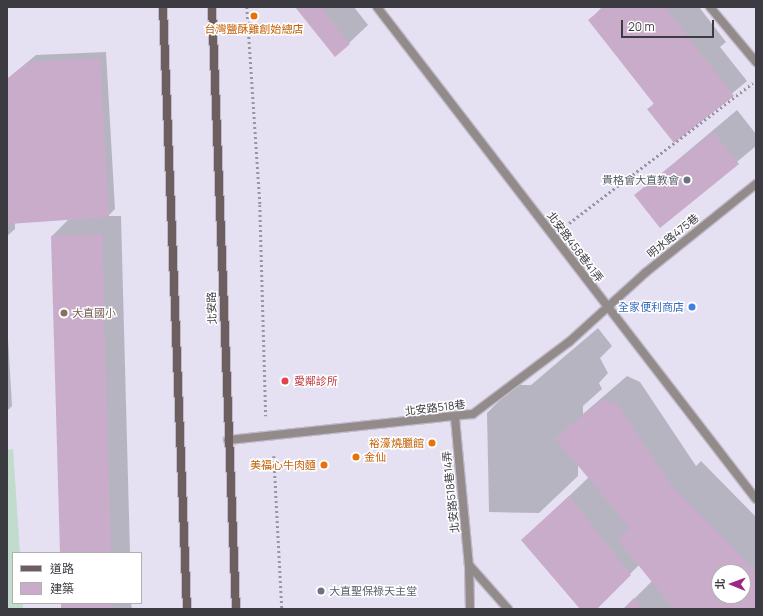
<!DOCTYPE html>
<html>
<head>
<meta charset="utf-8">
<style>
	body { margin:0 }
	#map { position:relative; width:763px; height:616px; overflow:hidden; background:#e5e1f3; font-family:Manrope,"Noto Sans TC",sans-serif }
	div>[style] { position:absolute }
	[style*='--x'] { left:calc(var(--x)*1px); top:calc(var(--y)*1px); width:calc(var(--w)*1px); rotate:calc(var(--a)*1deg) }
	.green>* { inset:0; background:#c1dbcd }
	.shadow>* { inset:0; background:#0003 }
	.building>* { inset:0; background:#c9acc9 }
	.path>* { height:2.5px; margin-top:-1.25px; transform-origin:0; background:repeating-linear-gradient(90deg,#9795a1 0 2px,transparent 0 5px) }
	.roads { filter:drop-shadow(1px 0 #c0bccc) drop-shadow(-1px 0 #c0bccc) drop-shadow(0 1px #c0bccc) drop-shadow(0 -1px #c0bccc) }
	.street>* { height:8px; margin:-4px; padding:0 4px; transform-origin:4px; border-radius:4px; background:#938a8a }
	.secondary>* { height:8px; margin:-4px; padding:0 4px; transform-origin:4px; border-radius:4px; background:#6d5f60 }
	.dots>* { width:11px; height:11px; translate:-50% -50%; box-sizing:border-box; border:2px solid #fff; border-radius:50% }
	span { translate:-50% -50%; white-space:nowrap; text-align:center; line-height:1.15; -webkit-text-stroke:3px #fff; paint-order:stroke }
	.food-label { font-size:11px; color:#c56008 }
	.right { translate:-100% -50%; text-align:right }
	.left { translate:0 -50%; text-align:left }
	.worship-label { font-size:11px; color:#5b616d }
	.street-label { font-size:11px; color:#3c3b42 }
	.shop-label { font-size:11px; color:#366cbe }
	.education-label { font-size:11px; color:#785e54 }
	.health-label { font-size:11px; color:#be3a42 }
	.frame { position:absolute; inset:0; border:8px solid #3c3b42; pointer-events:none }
	.legend { position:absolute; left:12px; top:552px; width:130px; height:52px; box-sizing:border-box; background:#fff; border:1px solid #b1b1b3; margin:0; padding:5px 7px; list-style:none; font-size:12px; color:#3c3b42 }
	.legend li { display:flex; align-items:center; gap:8px; height:20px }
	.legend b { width:20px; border:1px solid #b1b1b3 }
	.north { position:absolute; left:711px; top:564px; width:40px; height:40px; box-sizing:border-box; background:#fff; border:1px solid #b1b1b3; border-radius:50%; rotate:271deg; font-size:11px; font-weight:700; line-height:16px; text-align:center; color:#3c3b42 }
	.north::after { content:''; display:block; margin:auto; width:14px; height:18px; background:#9a2886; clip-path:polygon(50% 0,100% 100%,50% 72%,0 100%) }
	.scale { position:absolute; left:621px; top:20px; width:93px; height:18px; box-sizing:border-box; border:2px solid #3c3b42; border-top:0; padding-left:5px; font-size:12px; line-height:14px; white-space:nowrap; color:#3c3b42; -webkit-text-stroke:3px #fff; paint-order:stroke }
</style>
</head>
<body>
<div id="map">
	<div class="green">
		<i style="clip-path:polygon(13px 449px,20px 553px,13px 553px,13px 603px,23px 603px,23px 609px,7px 609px,7px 450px)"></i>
	</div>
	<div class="shadow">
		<i style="clip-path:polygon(297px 7px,354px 7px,368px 25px,349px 43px)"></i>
		<i style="clip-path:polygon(602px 7px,699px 7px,726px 42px,720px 47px,747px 81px,674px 142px,649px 109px,654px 103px,590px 20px)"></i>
		<i style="clip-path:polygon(106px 52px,115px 209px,108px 216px,121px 216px,130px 553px,61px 553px,52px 236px,70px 218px,15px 222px,15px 229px,7px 236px,7px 79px,36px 55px)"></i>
		<i style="clip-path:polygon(737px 110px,756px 134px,756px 146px,660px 226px,636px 195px)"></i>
		<i style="clip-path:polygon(7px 322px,12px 406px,7px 411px)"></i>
		<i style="clip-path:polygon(evenodd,598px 328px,612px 346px,600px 358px,608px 373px,599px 383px,602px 389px,583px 406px,583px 414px,627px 376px,640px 382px,696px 466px,701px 461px,756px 517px,756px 609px,624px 609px,652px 581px,639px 565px,595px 609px,581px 609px,523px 540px,589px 477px,578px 464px,578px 476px,539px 513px,489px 512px,487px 413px,515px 385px,531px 385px,598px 328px,719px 572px,743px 572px,743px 596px,719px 596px,719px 572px)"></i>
		<i style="clip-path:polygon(62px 603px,131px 603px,132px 609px,62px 609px)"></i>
	</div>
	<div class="building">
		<i style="clip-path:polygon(295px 7px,320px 7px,350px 44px,335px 57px)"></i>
		<i style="clip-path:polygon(604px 7px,665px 7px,734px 96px,674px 143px,647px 109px,654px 104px,588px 20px)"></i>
		<i style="clip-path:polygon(100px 58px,109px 217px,9px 224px,7px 237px,7px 79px,28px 62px)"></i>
		<i style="clip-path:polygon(714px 132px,739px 164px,660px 228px,634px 195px)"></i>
		<i style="clip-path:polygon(102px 234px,111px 553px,60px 553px,51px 236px)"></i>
		<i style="clip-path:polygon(evenodd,603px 399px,617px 404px,673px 488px,756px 572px,756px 609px,674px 609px,617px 539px,630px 528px,555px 438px,603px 399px,719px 572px,743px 572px,743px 596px,719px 596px,719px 572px)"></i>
		<i style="clip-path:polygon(569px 496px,631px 575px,597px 609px,580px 609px,521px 540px)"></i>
		<i style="clip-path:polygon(634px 598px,644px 609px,623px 609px)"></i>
		<i style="clip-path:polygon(61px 603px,112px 603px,113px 609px,61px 609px)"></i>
	</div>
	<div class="path">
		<i style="--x:247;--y:7;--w:198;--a:86.2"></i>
		<i style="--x:260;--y:205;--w:211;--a:88.4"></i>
		<i style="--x:569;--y:223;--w:231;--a:-37.3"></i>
		<i style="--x:274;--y:456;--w:153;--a:87"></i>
	</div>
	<div class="roads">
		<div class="street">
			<i style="--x:377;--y:7;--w:621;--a:52.39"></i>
			<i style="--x:710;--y:7;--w:72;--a:50.1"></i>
			<i style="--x:455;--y:418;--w:148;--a:84.6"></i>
			<i style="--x:469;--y:565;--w:44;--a:88.7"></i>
			<i style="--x:228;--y:440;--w:246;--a:-6.1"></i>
			<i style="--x:473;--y:414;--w:120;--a:-36.9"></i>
			<i style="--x:569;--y:342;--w:103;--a:-42.2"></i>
			<i style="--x:645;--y:273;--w:142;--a:-38.7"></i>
			<i style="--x:469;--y:565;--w:59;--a:48.4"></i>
		</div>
		<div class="secondary">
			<i style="--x:163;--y:7;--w:602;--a:87.72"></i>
			<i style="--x:212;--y:7;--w:602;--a:87.72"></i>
		</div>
	</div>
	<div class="dots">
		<i style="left:254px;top:16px;background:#e8710a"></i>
		<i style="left:687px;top:180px;background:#6b7280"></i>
		<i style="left:692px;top:307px;background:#3f7fe0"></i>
		<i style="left:64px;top:313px;background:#8d6e63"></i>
		<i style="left:285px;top:381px;background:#e0444e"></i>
		<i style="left:432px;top:443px;background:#e8710a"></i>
		<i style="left:356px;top:457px;background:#e8710a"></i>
		<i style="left:324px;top:465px;background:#e8710a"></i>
		<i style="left:321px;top:591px;background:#6b7280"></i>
	</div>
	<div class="food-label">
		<span style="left:254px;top:29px">台灣鹽酥雞創始總店</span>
		<span class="right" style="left:424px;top:443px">裕濠燒臘館</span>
		<span class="left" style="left:364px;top:457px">金仙</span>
		<span class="right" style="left:316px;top:465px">美福心牛肉麵</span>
	</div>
	<div class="worship-label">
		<span class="right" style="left:679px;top:180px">貴格會大直教會</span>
		<span class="left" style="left:329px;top:591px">大直聖保祿天主堂</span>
	</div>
	<div class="street-label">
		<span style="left:673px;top:236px;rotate:-39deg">明水路475巷</span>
		<span style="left:575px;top:247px;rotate:53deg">北安路458巷41弄</span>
		<span style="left:212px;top:308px;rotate:-92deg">北安路</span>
		<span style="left:435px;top:408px;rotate:-7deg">北安路518巷</span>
		<span style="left:451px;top:492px;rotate:-96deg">北安路518巷14弄</span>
	</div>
	<div class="shop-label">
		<span class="right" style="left:684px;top:307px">全家便利商店</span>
	</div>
	<div class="education-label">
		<span class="left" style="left:72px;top:313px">大直國小</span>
	</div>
	<div class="health-label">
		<span class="left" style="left:294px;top:381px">愛鄰診所</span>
	</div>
	<div class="frame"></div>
	<ul class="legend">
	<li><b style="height:5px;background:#6d5f60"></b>道路</li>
	<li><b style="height:11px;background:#c9acc9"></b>建築</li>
	</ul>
	<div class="north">北</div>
	<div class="scale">20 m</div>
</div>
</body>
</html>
